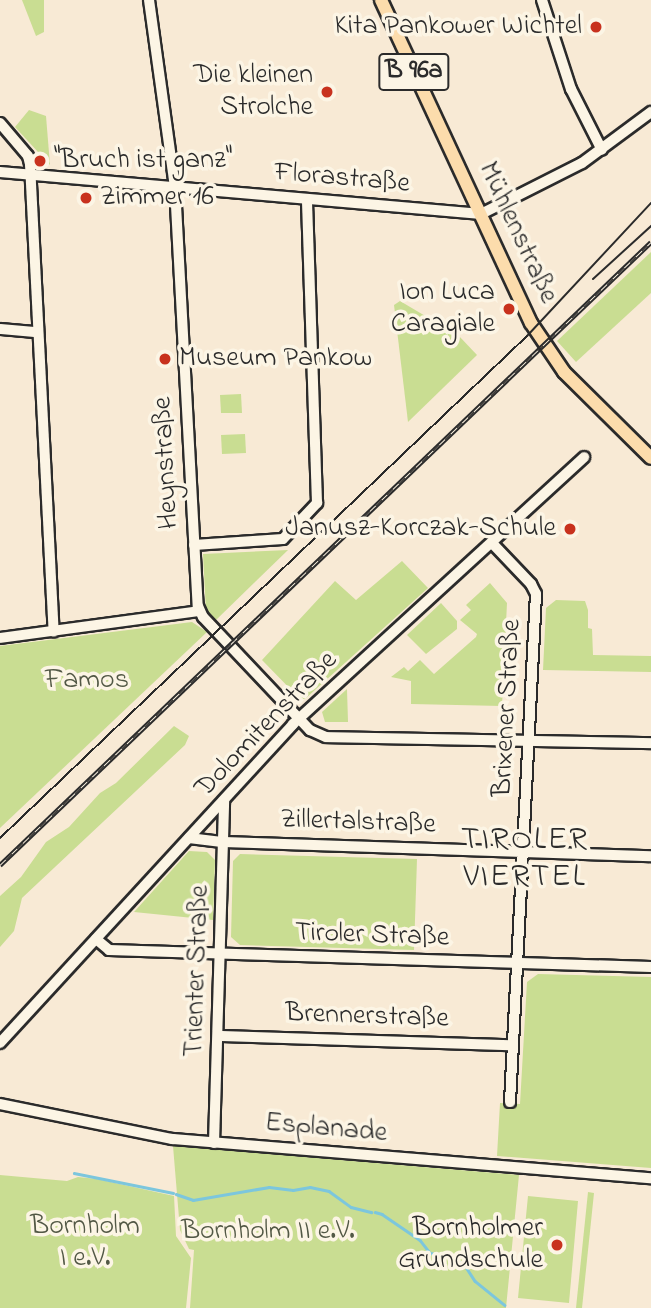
<!DOCTYPE html>
<html>
<head>
<meta charset="utf-8">
<style>
	body { margin:0 }
	#map { position:relative; width:651px; height:1308px; overflow:hidden; background:#f8ead5; font-family:"Indie Flower",sans-serif }
	div>[style] { position:absolute }
	[style*='--x'] { left:calc(var(--x)*1px); top:calc(var(--y)*1px); width:calc(var(--w)*1px); rotate:calc(var(--a)*1deg) }
	.green>* { inset:0; background:#c9dd92 }
	.stream>* { height:2.5px; margin:-1.25px; padding:0 1.25px; transform-origin:1.25px; border-radius:1.25px; background:#7cc6dd }
	.roads { filter:drop-shadow(2px 0 #2b2b2b) drop-shadow(-2px 0 #2b2b2b) drop-shadow(0 2px #2b2b2b) drop-shadow(0 -2px #2b2b2b) }
	.minor>* { height:10px; margin:-5px; padding:0 5px; transform-origin:5px; border-radius:5px; background:#fcf5e5 }
	.major>* { height:12px; margin:-6px; padding:0 6px; transform-origin:6px; border-radius:6px; background:#fcdcac }
	.tram>* { height:2px; margin:-1px; padding:0 1px; transform-origin:1px; border-radius:1px; background:#2b2b2b }
	.rail>* { height:5px; margin-top:-2.5px; transform-origin:0; background:repeating-linear-gradient(90deg,#fcf5e5 0 8px,#2b2b2b 0 16px); box-sizing:border-box; border-block:2px solid #2b2b2b }
	.dots>* { width:19px; height:19px; translate:-50% -50%; box-sizing:border-box; border:4px solid #fcf5e5; border-radius:50% }
	span { translate:-50% -50%; white-space:nowrap; text-align:center; line-height:1.15; -webkit-text-stroke:7px #fcf5e5; paint-order:stroke }
	.shield-label span { padding:2px 5px; background:#fcf5e5; border:2px solid; border-radius:5px; -webkit-text-stroke-width:0 }
	.shield-label { font-size:26px; color:#2b2b2b; font-weight:700 }
	.poi-label { font-size:28px; color:#2b2b2b }
	.right { translate:-100% -50%; text-align:right }
	.left { translate:0 -50%; text-align:left }
	.street-label { font-size:28px; color:#2b2b2b }
	.park-label { font-size:28px; color:#525845 }
	.quarter-label { font-size:32px; color:#2b2b2b; letter-spacing:2px }
</style>
</head>
<body>
<div id="map">
	<div class="green">
		<i style="clip-path:polygon(22px 0,44px 0,44px 32px,36px 36px)"></i>
		<i style="clip-path:polygon(29px 110px,46px 116px,50px 165px,15px 127px)"></i>
		<i style="clip-path:polygon(651px 252px,651px 293px,576px 362px,557px 341px)"></i>
		<i style="clip-path:polygon(400px 301px,459px 336px,477px 355px,408px 422px,394px 305px)"></i>
		<i style="clip-path:polygon(241px 394px,242px 413px,221px 413px,220px 395px)"></i>
		<i style="clip-path:polygon(245px 434px,246px 453px,222px 454px,221px 435px)"></i>
		<i style="clip-path:polygon(288px 550px,216px 620px,206px 611px,203px 554px)"></i>
		<i style="clip-path:polygon(402px 561px,428px 588px,305px 699px,300px 699px,262px 660px,335px 581px,356px 600px)"></i>
		<i style="clip-path:polygon(490px 583px,507px 603px,502px 706px,411px 704px,411px 681px,391px 677px,404px 667px,408px 671px,420px 660px,434px 674px,476px 637px,477px 634px,460px 620px,471px 610px,466px 605px)"></i>
		<i style="clip-path:polygon(556px 600px,585px 601px,588px 610px,588px 628px,592px 629px,593px 655px,651px 656px,651px 672px,543px 670px,546px 608px)"></i>
		<i style="clip-path:polygon(441px 603px,457px 621px,457px 629px,426px 654px,407px 635px)"></i>
		<i style="clip-path:polygon(192px 622px,207px 632px,0 828px,0 646px)"></i>
		<i style="clip-path:polygon(347px 689px,348px 722px,325px 722px,322px 712px)"></i>
		<i style="clip-path:polygon(174px 726px,189px 736px,185px 745px,22px 898px,14px 931px,0 947px,0 896px,21px 877px,46px 842px,69px 827px,100px 793px,116px 783px)"></i>
		<i style="clip-path:polygon(189px 851px,207px 852px,215px 860px,213px 920px,134px 912px)"></i>
		<i style="clip-path:polygon(240px 854px,417px 859px,414px 950px,240px 945px,231px 937px,233px 861px)"></i>
		<i style="clip-path:polygon(538px 974px,651px 977px,651px 1168px,497px 1156px,500px 1103px,520px 1104px,527px 982px)"></i>
		<i style="clip-path:polygon(173px 1146px,519px 1175px,506px 1308px,190px 1308px,194px 1250px,189px 1249px,180px 1230px)"></i>
		<i style="clip-path:polygon(0 1175px,67px 1181px,78px 1177px,97px 1179px,174px 1196px,176px 1236px,191px 1258px,186px 1308px,0 1308px)"></i>
		<i style="clip-path:polygon(588px 1192px,594px 1193px,582px 1308px,576px 1308px)"></i>
		<i style="clip-path:polygon(528px 1196px,578px 1201px,569px 1303px,518px 1298px)"></i>
	</div>
	<div class="stream">
		<i style="--x:74;--y:1173;--w:101;--a:11.4"></i>
		<i style="--x:176;--y:1194;--w:18;--a:19"></i>
		<i style="--x:193;--y:1200;--w:77;--a:-9.7"></i>
		<i style="--x:269;--y:1187;--w:24;--a:7"></i>
		<i style="--x:293;--y:1190;--w:17;--a:-10"></i>
		<i style="--x:310;--y:1187;--w:19;--a:12"></i>
		<i style="--x:329;--y:1191;--w:27;--a:36"></i>
		<i style="--x:351;--y:1207;--w:21;--a:14"></i>
		<i style="--x:375;--y:1212;--w:7;--a:16"></i>
		<i style="--x:382;--y:1214;--w:46;--a:34.4"></i>
		<i style="--x:420;--y:1240;--w:16;--a:52"></i>
		<i style="--x:430;--y:1253;--w:19;--a:9"></i>
		<i style="--x:449;--y:1256;--w:17;--a:28"></i>
		<i style="--x:464;--y:1264;--w:20;--a:57"></i>
		<i style="--x:475;--y:1281;--w:38;--a:39"></i>
	</div>
	<div class="roads">
		<div class="minor">
			<i style="--x:149;--y:0;--w:189;--a:82.1"></i>
			<i style="--x:175;--y:187;--w:420;--a:86.9"></i>
			<i style="--x:198;--y:606;--w:12;--a:66"></i>
			<i style="--x:203;--y:617;--w:156;--a:46.6"></i>
			<i style="--x:310;--y:730;--w:17;--a:24"></i>
			<i style="--x:326;--y:737;--w:325;--a:1.1"></i>
			<i style="--x:542;--y:0;--w:94;--a:72"></i>
			<i style="--x:571;--y:89;--w:68;--a:63.1"></i>
			<i style="--x:0;--y:123;--w:43;--a:49.7"></i>
			<i style="--x:28;--y:156;--w:8;--a:76"></i>
			<i style="--x:30;--y:164;--w:468;--a:87.1"></i>
			<i style="--x:0;--y:172;--w:483;--a:5"></i>
			<i style="--x:481;--y:214;--w:113;--a:-26.8"></i>
			<i style="--x:582;--y:163;--w:86;--a:-36.5"></i>
			<i style="--x:0;--y:329;--w:38;--a:5"></i>
			<i style="--x:492;--y:543;--w:57;--a:46.4"></i>
			<i style="--x:531;--y:584;--w:11;--a:63"></i>
			<i style="--x:536;--y:594;--w:509;--a:92.93"></i>
			<i style="--x:194;--y:545;--w:89;--a:-3.9"></i>
			<i style="--x:283;--y:539;--w:50;--a:-46.6"></i>
			<i style="--x:317;--y:503;--w:304;--a:-91.9"></i>
			<i style="--x:0;--y:638;--w:201;--a:-7.7"></i>
			<i style="--x:189;--y:838;--w:35;--a:7"></i>
			<i style="--x:224;--y:842;--w:427;--a:1.9"></i>
			<i style="--x:96;--y:939;--w:17;--a:40"></i>
			<i style="--x:109;--y:950;--w:542;--a:1.8"></i>
			<i style="--x:219;--y:1036;--w:294;--a:1.8"></i>
			<i style="--x:0;--y:1043;--w:433;--a:-47.4"></i>
			<i style="--x:293;--y:724;--w:395;--a:-42.5"></i>
			<i style="--x:0;--y:1104;--w:176;--a:11.5"></i>
			<i style="--x:172;--y:1139;--w:481;--a:4.7"></i>
			<i style="--x:214;--y:1143;--w:343;--a:-88.3"></i>
		</div>
		<div class="major">
			<i style="--x:381;--y:0;--w:356;--a:65.1"></i>
			<i style="--x:531;--y:323;--w:59;--a:56"></i>
			<i style="--x:564;--y:372;--w:122;--a:44.7"></i>
		</div>
	</div>
	<div class="tram">
		<i style="--x:593;--y:279;--w:79;--a:-42.4"></i>
		<i style="--x:0;--y:838;--w:728;--a:-43.61"></i>
		<i style="--x:527;--y:336;--w:182;--a:-47"></i>
	</div>
	<div class="rail">
		<i style="--x:0;--y:865;--w:901;--a:-43.74"></i>
	</div>
	<div class="dots">
		<i style="left:596px;top:27px;background:#c8321e"></i>
		<i style="left:327px;top:92px;background:#c8321e"></i>
		<i style="left:40px;top:161px;background:#c8321e"></i>
		<i style="left:86px;top:198px;background:#c8321e"></i>
		<i style="left:509px;top:309px;background:#c8321e"></i>
		<i style="left:165px;top:359px;background:#c8321e"></i>
		<i style="left:570px;top:529px;background:#c8321e"></i>
		<i style="left:557px;top:1245px;background:#c8321e"></i>
	</div>
	<div class="shield-label">
		<span style="left:414px;top:72px">B 96a</span>
	</div>
	<div class="poi-label">
		<span class="right" style="left:582px;top:27px">Kita Pankower Wichtel</span>
		<span class="right" style="left:313px;top:92px">Die kleinen<br>Strolche</span>
		<span class="left" style="left:54px;top:161px">"Bruch ist ganz"</span>
		<span class="left" style="left:100px;top:198px">Zimmer 16</span>
		<span class="right" style="left:495px;top:309px">Ion Luca<br>Caragiale</span>
		<span class="left" style="left:179px;top:359px">Museum Pankow</span>
		<span class="right" style="left:556px;top:529px">Janusz-Korczak-Schule</span>
		<span class="right" style="left:543px;top:1245px">Bornholmer<br>Grundschule</span>
	</div>
	<div class="street-label">
		<span style="left:342px;top:179px;rotate:5deg">Florastraße</span>
		<span style="left:517px;top:233px;rotate:65deg">Mühlenstraße</span>
		<span style="left:167px;top:463px;rotate:-93deg">Heynstraße</span>
		<span style="left:508px;top:708px;rotate:-87deg">Brixener Straße</span>
		<span style="left:267px;top:725px;rotate:-46deg">Dolomitenstraße</span>
		<span style="left:358px;top:823px;rotate:2deg">Zillertalstraße</span>
		<span style="left:372px;top:936px;rotate:2deg">Tiroler Straße</span>
		<span style="left:198px;top:971px;rotate:-88deg">Trienter Straße</span>
		<span style="left:367px;top:1017px;rotate:2deg">Brennerstraße</span>
		<span style="left:326px;top:1129px;rotate:5deg">Esplanade</span>
	</div>
	<div class="park-label">
		<span style="left:87px;top:681px">Famos</span>
		<span style="left:85px;top:1243px">Bornholm<br>I e.V.</span>
		<span style="left:268px;top:1232px">Bornholm II e.V.</span>
	</div>
	<div class="quarter-label">
		<span style="left:525px;top:860px">TIROLER<br>VIERTEL</span>
	</div>
</div>
</body>
</html>
